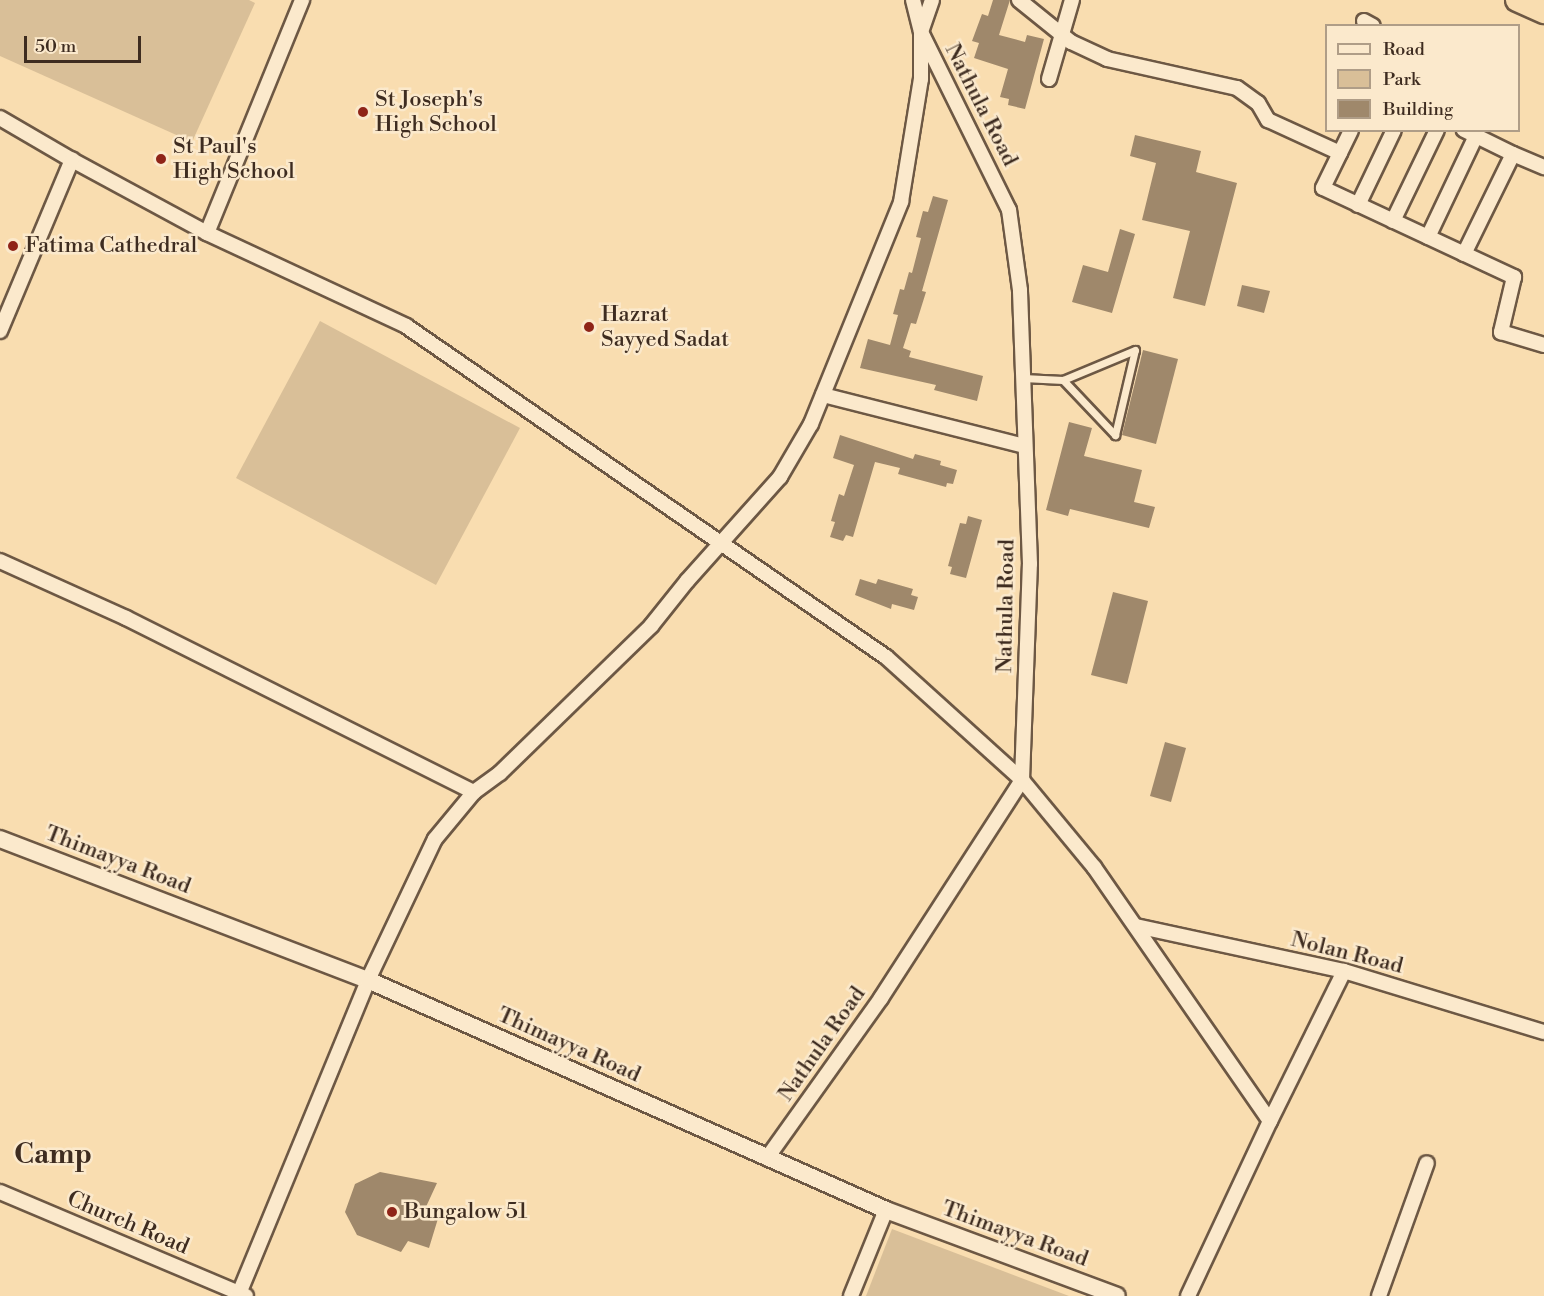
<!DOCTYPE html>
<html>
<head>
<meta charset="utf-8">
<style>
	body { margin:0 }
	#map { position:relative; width:1544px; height:1296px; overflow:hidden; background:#f9ddb0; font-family:"Libre Bodoni",serif }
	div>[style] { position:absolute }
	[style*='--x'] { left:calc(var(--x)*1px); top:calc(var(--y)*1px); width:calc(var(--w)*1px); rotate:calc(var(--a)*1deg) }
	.green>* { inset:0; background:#d9bf98 }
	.building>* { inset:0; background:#9f886b }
	.roads { filter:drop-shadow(2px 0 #6d5844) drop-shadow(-2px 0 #6d5844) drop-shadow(0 2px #6d5844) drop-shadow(0 -2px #6d5844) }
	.service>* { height:7px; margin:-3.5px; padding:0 3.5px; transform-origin:3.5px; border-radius:3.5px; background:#fbe9cc }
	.minor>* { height:14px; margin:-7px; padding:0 7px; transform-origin:7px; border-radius:7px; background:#fbe9cc }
	.tertiary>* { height:16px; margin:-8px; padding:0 8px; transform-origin:8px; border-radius:8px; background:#fbe9cc }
	.trunk>* { height:22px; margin:-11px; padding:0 11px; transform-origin:11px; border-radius:11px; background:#f9ddb0 }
	.dots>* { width:16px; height:16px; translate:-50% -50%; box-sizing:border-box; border:3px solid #fbe9cc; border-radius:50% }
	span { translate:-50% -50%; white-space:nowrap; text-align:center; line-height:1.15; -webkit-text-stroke:5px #fbe9cc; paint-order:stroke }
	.poi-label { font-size:22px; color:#3e2c20 }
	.left { translate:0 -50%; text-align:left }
	.street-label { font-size:22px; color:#3e2c20 }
	.district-label { font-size:28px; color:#3e2c20; font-weight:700 }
	.legend { position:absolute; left:1325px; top:24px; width:195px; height:108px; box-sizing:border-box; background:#fbe9cc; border:2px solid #af9d87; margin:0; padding:8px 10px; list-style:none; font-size:18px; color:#3e2c20 }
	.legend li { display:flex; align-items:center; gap:12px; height:30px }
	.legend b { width:30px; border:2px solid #af9d87 }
	.scale { position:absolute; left:24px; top:36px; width:117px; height:27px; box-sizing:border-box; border:3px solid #3e2c20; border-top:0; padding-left:8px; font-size:18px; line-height:21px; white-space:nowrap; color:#3e2c20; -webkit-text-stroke:4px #fbe9cc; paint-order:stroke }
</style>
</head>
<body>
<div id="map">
	<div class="green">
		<i style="clip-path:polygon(0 0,249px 0,255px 3px,192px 142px,0 56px)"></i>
		<i style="clip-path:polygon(320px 321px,520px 428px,436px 585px,236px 478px)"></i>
		<i style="clip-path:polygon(892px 1229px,1069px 1296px,866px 1296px)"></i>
	</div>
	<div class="building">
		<i style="clip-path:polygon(993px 0,1010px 0,999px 35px,1025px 42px,1027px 35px,1044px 39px,1025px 109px,1008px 105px,1009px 99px,1000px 97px,1008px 69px,974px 58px,979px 43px,972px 41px,982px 14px,988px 16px)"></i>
		<i style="clip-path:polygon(1135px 135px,1201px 151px,1196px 172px,1237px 183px,1205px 306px,1173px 298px,1190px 231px,1142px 220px,1156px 163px,1130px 156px)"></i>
		<i style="clip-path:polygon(933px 196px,948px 200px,922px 291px,926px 292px,916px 324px,911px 323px,903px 348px,911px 351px,909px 357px,983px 376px,977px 401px,934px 390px,936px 385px,860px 368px,868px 339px,890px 345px,898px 315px,893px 314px,900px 289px,904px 290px,909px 272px,912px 273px,921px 238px,916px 237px,923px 211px,928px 212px)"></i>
		<i style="clip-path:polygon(1120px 229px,1135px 234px,1112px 313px,1072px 302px,1083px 265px,1108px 272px)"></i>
		<i style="clip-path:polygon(1242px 285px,1270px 291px,1264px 313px,1237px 306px)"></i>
		<i style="clip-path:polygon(1143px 350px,1178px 359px,1156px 444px,1122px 435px)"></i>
		<i style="clip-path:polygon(1069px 422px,1092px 428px,1084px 456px,1142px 470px,1134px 502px,1155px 507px,1149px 528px,1070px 509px,1068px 516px,1046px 510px)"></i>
		<i style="clip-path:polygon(840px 435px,913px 459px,915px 454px,941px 461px,940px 465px,957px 470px,953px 484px,947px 483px,946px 487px,898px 474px,900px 468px,875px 462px,853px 537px,846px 535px,843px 541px,830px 537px,835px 522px,831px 521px,839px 494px,844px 496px,854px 465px,833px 458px)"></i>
		<i style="clip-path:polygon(968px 516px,982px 520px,966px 578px,950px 574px,952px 567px,948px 566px,960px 523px,966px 524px)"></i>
		<i style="clip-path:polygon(860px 579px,876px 584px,878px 579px,913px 589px,911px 595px,918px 597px,914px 610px,892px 604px,891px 609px,855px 595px)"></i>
		<i style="clip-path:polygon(1113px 592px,1148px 601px,1127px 684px,1091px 675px)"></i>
		<i style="clip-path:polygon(1165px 742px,1186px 748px,1171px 802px,1150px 796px)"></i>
		<i style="clip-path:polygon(380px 1172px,437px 1183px,425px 1209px,440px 1212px,429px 1248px,408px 1241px,401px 1252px,357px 1235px,345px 1212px,355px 1184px)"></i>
	</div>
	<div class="roads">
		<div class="service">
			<i style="--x:1023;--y:378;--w:40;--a:2.9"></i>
			<i style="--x:1063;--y:380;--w:76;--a:46.6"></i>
			<i style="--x:1115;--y:435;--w:87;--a:-76.8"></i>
			<i style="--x:1135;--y:350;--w:78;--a:157.4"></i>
		</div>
		<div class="minor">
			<i style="--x:1019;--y:0;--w:67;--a:38.9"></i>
			<i style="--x:1071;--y:42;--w:40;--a:25"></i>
			<i style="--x:1107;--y:59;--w:133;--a:12.6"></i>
			<i style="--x:1237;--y:88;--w:26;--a:36"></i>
			<i style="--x:1258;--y:103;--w:20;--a:60"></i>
			<i style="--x:1268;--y:120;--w:79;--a:24.6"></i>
			<i style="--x:1340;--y:153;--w:25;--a:-64"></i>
			<i style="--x:1364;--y:21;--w:10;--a:29"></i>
			<i style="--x:1049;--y:79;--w:82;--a:-73.8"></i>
			<i style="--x:0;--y:118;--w:83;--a:30.3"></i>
			<i style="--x:72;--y:160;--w:153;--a:28.4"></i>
			<i style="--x:207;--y:233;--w:220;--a:25"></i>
			<i style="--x:406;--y:326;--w:583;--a:34.59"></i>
			<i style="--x:886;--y:657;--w:183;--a:42.1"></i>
			<i style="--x:1022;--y:780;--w:113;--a:50.4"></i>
			<i style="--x:1094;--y:867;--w:309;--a:55.3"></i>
			<i style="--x:1340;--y:153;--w:39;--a:116"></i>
			<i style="--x:1323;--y:188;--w:211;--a:25"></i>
			<i style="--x:1514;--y:277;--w:57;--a:103.3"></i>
			<i style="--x:1501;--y:332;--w:45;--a:16.8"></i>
			<i style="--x:1513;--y:154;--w:34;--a:23"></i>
			<i style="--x:1358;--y:205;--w:83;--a:-64.4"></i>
			<i style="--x:1393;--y:221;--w:101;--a:-64.2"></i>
			<i style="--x:207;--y:233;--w:252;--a:-67.8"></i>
			<i style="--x:1428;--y:237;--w:112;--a:-64.6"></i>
			<i style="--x:1464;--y:254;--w:111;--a:-63.9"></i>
			<i style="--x:1513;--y:154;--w:55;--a:-153.9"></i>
			<i style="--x:0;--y:331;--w:186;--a:-67.2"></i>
			<i style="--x:823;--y:395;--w:208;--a:14.2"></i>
			<i style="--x:0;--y:561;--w:138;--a:24.3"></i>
			<i style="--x:126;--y:618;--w:389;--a:26.6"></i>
			<i style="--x:1136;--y:926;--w:213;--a:12.2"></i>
			<i style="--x:1344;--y:971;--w:209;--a:17"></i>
			<i style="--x:767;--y:1158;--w:196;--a:-54.5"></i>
			<i style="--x:881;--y:998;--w:260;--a:-57.1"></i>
			<i style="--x:1022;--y:780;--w:216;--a:-87.9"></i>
			<i style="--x:1030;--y:564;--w:274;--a:-92.1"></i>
			<i style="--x:1020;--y:290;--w:81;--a:-97.8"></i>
			<i style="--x:1009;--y:210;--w:199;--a:-116.3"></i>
			<i style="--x:921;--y:32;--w:33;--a:-104"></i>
			<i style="--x:0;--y:1192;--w:267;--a:22.9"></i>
			<i style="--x:238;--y:1296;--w:342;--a:-67.6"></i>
			<i style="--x:368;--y:980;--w:156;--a:-64.6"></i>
			<i style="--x:435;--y:839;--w:61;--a:-50.3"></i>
			<i style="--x:474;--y:792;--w:32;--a:-36"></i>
			<i style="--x:500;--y:773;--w:211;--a:-44.2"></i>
			<i style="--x:651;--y:626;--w:58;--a:-51.3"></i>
			<i style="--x:687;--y:581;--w:140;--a:-48.2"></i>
			<i style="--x:780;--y:477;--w:61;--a:-59.7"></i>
			<i style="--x:811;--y:424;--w:240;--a:-67.9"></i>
			<i style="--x:901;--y:202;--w:125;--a:-80.8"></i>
			<i style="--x:921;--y:79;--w:47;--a:-90"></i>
			<i style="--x:921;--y:32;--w:34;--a:-71"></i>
			<i style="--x:851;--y:1296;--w:93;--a:-67.9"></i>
			<i style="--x:1188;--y:1296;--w:193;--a:-64.9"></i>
			<i style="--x:1270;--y:1121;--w:167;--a:-63.7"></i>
			<i style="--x:1379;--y:1296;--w:141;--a:-70.2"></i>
		</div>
		<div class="tertiary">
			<i style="--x:0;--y:839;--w:394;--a:21"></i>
			<i style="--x:368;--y:980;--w:567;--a:23.94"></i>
			<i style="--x:886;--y:1210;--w:246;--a:20.4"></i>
		</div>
		<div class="trunk">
			<i style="--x:1517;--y:0;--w:30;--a:24"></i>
		</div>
	</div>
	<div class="dots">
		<i style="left:363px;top:112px;background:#8f2418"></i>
		<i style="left:161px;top:159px;background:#8f2418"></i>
		<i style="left:13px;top:246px;background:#8f2418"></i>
		<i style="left:589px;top:327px;background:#8f2418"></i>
		<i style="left:392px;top:1212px;background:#8f2418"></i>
	</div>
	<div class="poi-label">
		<span class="left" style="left:375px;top:112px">St Joseph's<br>High School</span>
		<span class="left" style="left:173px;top:159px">St Paul's<br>High School</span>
		<span class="left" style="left:25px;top:246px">Fatima Cathedral</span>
		<span class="left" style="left:601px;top:327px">Hazrat<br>Sayyed Sadat</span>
		<span class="left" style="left:404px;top:1212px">Bungalow 51</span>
	</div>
	<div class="street-label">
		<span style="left:981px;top:105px;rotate:63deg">Nathula Road</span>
		<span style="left:1006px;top:606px;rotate:-89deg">Nathula Road</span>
		<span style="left:118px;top:860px;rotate:21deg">Thimayya Road</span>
		<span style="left:1347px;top:953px;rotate:14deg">Nolan Road</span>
		<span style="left:822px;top:1044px;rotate:-55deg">Nathula Road</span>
		<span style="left:569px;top:1045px;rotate:24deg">Thimayya Road</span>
		<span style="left:128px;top:1223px;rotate:23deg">Church Road</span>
		<span style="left:1015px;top:1234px;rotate:20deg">Thimayya Road</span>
	</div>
	<div class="district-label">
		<span style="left:53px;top:1155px">Camp</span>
	</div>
	<ul class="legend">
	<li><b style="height:8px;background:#fbe9cc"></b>Road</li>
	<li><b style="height:16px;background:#d9bf98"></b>Park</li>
	<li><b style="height:16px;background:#9f886b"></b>Building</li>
	</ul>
	<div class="scale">50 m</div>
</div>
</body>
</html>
